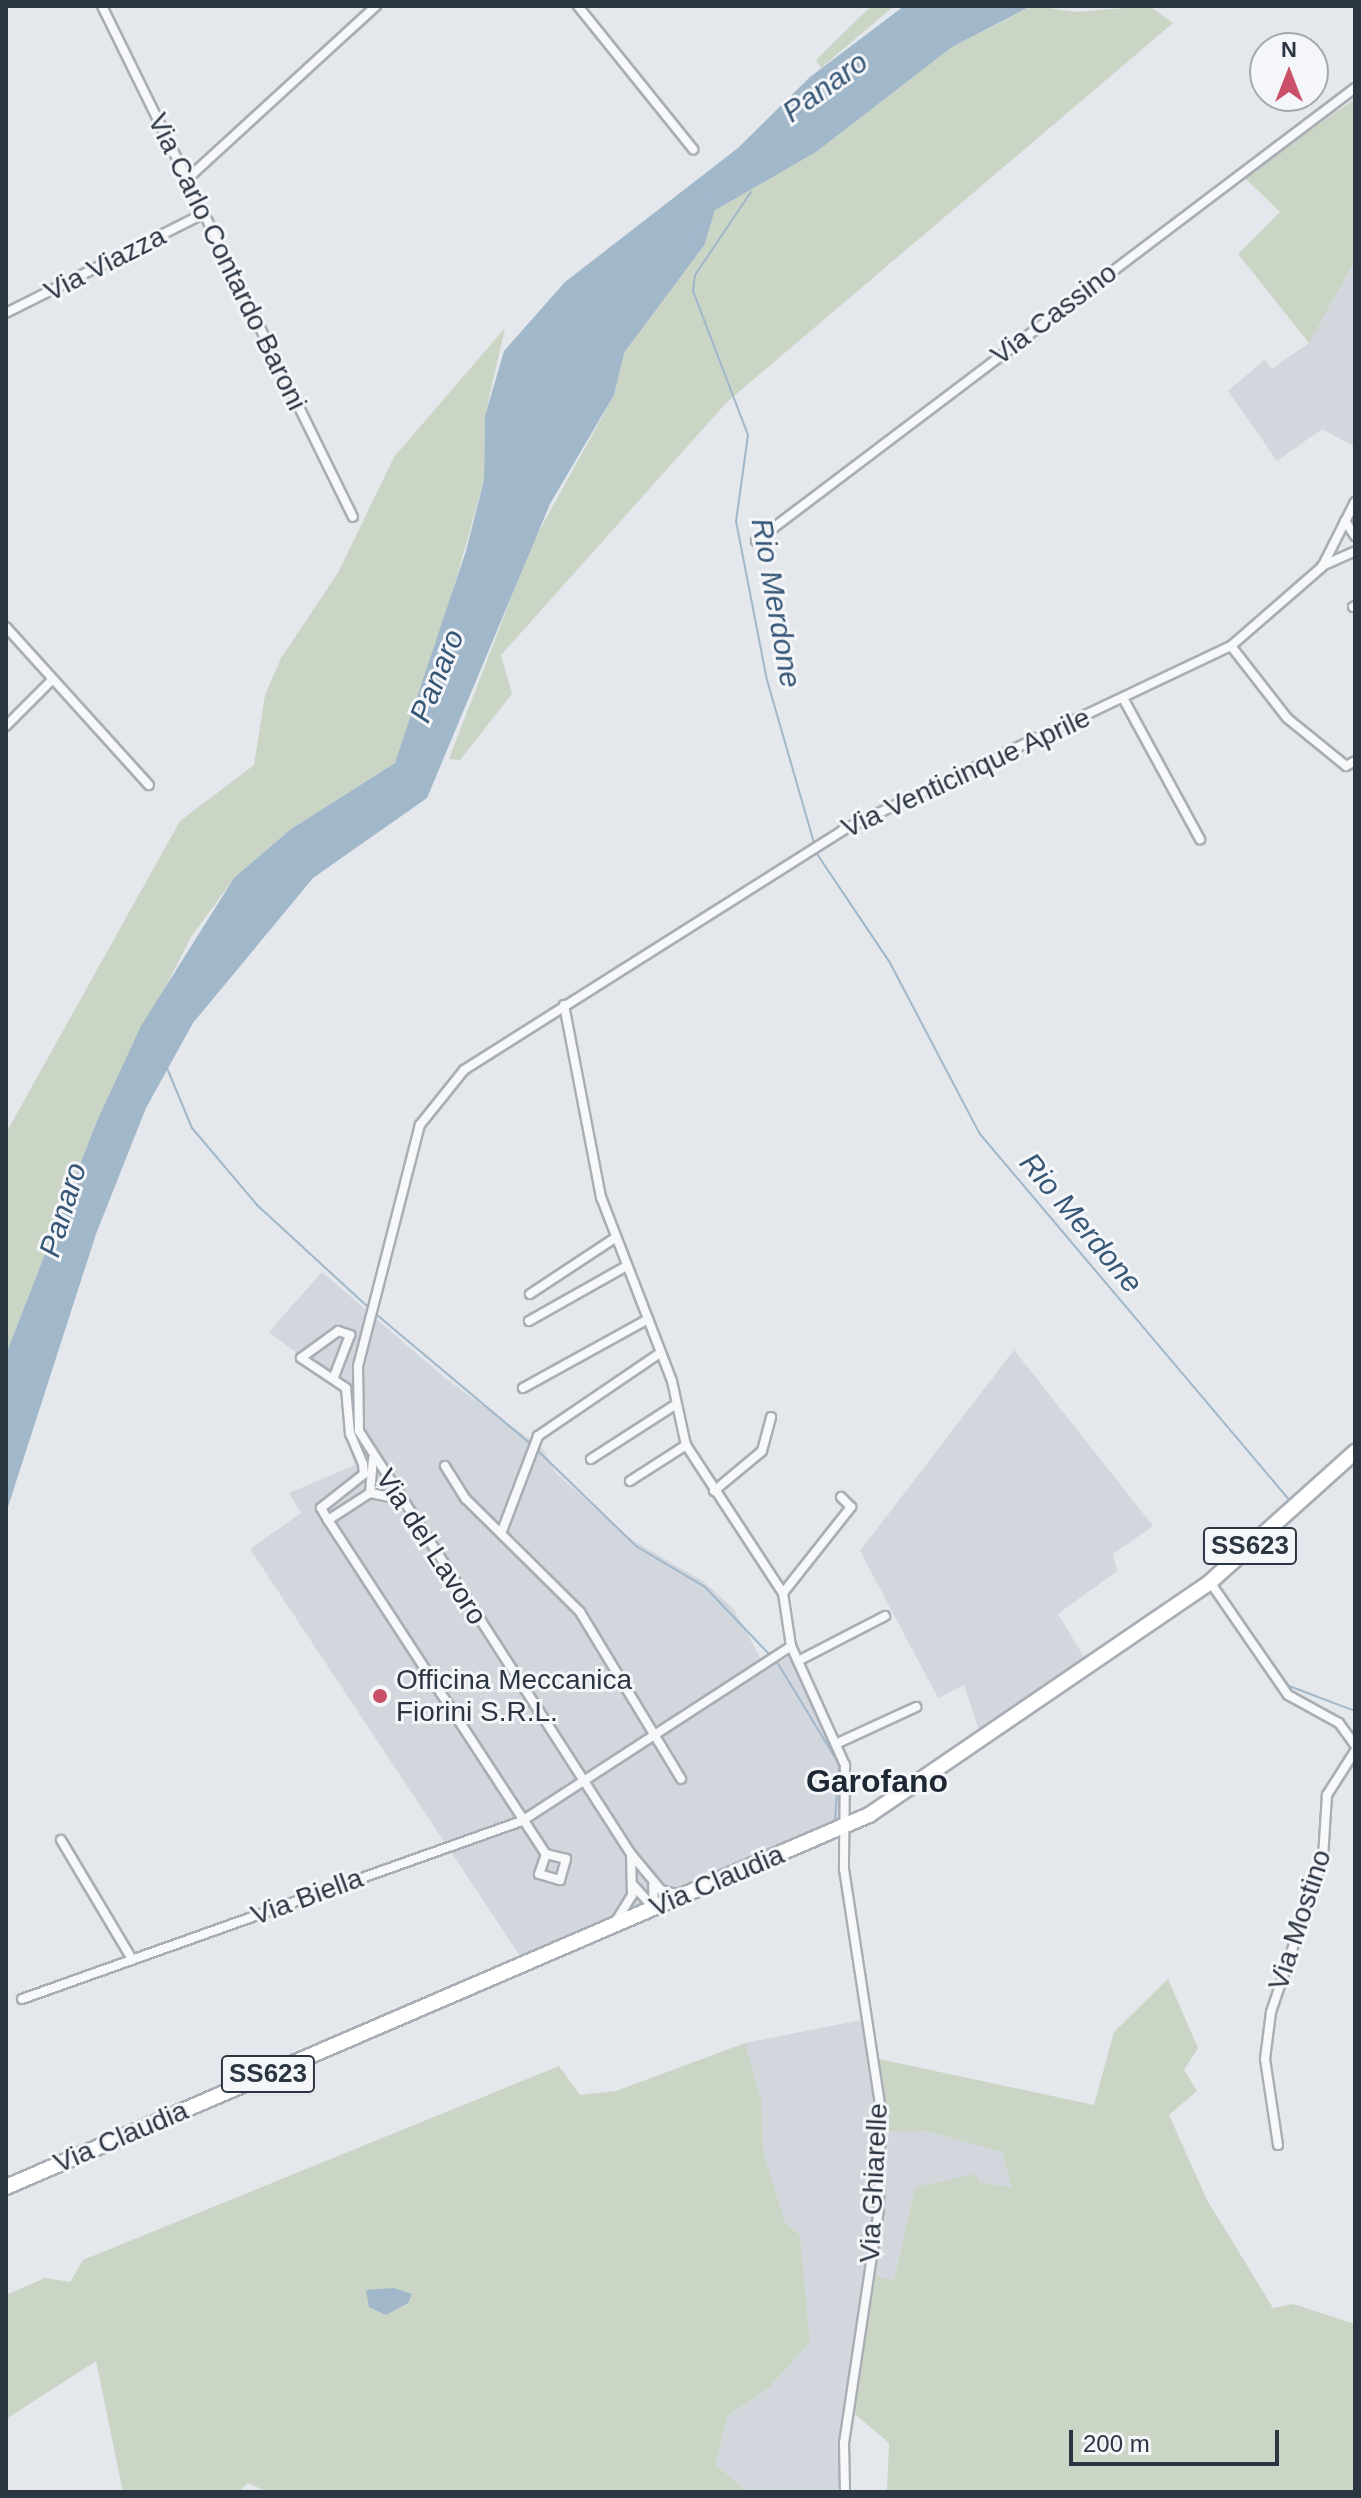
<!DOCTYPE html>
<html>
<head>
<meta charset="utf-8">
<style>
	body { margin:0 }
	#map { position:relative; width:1361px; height:2498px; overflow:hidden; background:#e4e7eb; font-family:Arial,sans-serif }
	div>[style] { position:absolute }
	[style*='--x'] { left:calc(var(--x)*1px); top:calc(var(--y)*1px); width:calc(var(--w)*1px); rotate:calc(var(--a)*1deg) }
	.built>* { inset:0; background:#d2d7dd }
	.green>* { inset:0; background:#cad5c6 }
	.water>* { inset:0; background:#a1b7ca }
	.stream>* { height:2px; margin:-1px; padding:0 1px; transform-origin:1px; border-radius:1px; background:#a1b7ca }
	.river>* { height:12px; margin:-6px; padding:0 6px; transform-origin:6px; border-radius:6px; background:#a1b7ca }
	.roads { filter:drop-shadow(2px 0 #a9aeb5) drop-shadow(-2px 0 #a9aeb5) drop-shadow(0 2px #a9aeb5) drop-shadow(0 -2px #a9aeb5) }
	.minor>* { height:8px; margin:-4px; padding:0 4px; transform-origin:4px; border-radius:4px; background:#f7f8fa }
	.primary>* { height:14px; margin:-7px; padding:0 7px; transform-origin:7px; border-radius:7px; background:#fff }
	.dots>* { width:22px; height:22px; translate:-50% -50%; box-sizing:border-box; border:4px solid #f4f6f9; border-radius:50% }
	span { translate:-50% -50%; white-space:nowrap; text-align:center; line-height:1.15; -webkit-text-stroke:6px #f4f6f9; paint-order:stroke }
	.shield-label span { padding:2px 6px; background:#f4f6f9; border:2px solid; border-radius:6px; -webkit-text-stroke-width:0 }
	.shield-label { font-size:26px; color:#2c3643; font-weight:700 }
	.street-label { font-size:28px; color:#2c3643 }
	.poi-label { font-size:28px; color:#2c3643 }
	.left { translate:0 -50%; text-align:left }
	.water-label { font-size:30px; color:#375776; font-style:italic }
	.quarter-label { font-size:32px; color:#1e2734; font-weight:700 }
	.frame { position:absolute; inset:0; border:8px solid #2c3643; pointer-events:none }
	.north { position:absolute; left:1249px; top:32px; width:80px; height:80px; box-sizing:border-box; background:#f4f6f9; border:2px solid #a4a9b0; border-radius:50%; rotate:0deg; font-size:22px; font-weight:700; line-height:32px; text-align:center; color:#2c3643 }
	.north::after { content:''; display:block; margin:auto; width:28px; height:36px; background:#ca4f69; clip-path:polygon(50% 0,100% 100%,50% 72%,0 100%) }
	.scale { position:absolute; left:1069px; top:2430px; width:210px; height:36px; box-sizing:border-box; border:4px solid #2c3643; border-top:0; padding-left:10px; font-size:24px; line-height:28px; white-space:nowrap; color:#2c3643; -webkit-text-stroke:6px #f4f6f9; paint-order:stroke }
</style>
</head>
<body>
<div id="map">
	<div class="built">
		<i style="clip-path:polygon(1355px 261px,1355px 447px,1322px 429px,1277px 461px,1228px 391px,1264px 360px,1272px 369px,1309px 343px)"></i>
		<i style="clip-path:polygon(322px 1272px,445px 1378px,543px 1449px,556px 1473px,629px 1538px,704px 1582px,733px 1608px,767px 1670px,797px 1652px,842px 1759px,843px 1825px,528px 1968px,250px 1549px,301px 1513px,289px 1493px,355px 1465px,343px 1429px,344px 1389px,269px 1332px)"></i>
		<i style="clip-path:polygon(1014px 1350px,1153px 1526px,1113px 1554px,1117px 1571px,1058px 1614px,1087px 1662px,982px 1739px,964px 1685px,938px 1698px,860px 1551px)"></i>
		<i style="clip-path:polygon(866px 2019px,882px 2067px,886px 2130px,926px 2131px,1002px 2152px,1013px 2189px,979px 2182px,915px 2187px,894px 2280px,875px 2276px,845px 2438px,846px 2484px,834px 2492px,748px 2492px,716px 2465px,727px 2416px,768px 2389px,810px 2342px,800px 2235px,785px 2222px,763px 2151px,762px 2102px,745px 2043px)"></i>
	</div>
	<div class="green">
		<i style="clip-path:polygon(871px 6px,894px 6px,821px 68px,816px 60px)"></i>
		<i style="clip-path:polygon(1032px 6px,1077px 12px,1149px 6px,1173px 23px,727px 402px,501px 655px,512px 694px,460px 760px,449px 759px,532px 544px,614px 395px,630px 329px,699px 242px,705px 216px,816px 152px,952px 47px)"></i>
		<i style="clip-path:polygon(1355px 99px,1355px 261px,1309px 343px,1238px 254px,1280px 212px,1243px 176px)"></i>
		<i style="clip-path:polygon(505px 328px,485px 416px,484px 480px,427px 683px,395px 763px,291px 829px,234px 878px,191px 937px,97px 1121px,6px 1354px,6px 1133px,180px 821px,254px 765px,265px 695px,281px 658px,339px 571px,394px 457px)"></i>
		<i style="clip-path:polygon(1168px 1979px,1198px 2048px,1184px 2070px,1197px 2091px,1169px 2115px,1207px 2200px,1273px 2308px,1293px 2304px,1355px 2324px,1355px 2492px,887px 2492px,889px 2443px,850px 2410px,875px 2276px,894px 2280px,915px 2187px,976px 2174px,979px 2182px,1012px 2188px,1002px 2152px,926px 2131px,886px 2131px,879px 2059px,1094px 2105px,1114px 2032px)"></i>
		<i style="clip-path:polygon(745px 2043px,762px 2102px,763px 2151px,785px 2222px,800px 2235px,810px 2342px,768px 2389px,727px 2416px,716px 2465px,748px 2492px,268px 2492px,248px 2483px,239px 2492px,123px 2492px,96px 2361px,6px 2419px,6px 2295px,45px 2278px,70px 2282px,83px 2260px,559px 2066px,580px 2095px,616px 2091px)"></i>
	</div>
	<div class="water">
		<i style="clip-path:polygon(904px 6px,1031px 6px,952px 47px,816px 152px,705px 216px,699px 242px,630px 329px,614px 395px,550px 504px,427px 798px,313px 878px,193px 1023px,146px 1108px,96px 1234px,6px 1513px,6px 1354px,97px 1121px,141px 1026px,234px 878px,291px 829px,395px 763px,466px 551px,484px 480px,485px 416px,504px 351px,565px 282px,738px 148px,810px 77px)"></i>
		<i style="clip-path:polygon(394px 2288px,412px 2294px,408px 2303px,386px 2315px,369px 2307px,366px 2290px)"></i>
	</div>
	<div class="stream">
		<i style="--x:751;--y:192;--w:100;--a:124"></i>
		<i style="--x:695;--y:275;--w:16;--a:97"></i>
		<i style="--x:693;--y:291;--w:154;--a:69.1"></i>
		<i style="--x:748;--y:435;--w:87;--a:97.9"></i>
		<i style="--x:736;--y:521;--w:162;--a:79"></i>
		<i style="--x:767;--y:680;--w:170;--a:73.9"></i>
		<i style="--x:817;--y:854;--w:129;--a:56.1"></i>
		<i style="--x:889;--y:961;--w:195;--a:62.3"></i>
		<i style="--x:980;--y:1134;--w:480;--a:49.8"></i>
		<i style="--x:167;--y:1068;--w:65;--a:67.4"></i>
		<i style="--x:192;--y:1128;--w:101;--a:49.8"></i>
		<i style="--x:257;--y:1205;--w:149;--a:42.6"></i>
		<i style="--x:377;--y:1315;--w:202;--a:40"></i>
		<i style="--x:537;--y:1450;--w:138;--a:44.1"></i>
		<i style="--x:636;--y:1546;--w:80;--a:30.7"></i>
		<i style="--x:705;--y:1587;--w:93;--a:46.3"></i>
		<i style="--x:1216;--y:1583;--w:126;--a:54.7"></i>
		<i style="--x:1289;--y:1686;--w:71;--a:20.7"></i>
		<i style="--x:777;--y:1662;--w:119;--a:58.7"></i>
		<i style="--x:839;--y:1764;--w:56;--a:94.1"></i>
	</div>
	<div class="river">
		<i style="--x:620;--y:348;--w:132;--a:-53.3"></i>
		<i style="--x:699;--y:242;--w:42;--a:-73.3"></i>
	</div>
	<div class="roads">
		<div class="minor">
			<i style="--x:102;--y:6;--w:569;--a:63.84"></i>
			<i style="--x:578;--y:6;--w:184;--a:51.2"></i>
			<i style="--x:186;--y:180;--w:258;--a:-42.5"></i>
			<i style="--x:6;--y:313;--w:220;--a:-26.7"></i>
			<i style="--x:1345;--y:521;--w:18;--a:56"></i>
			<i style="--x:756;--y:541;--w:751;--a:-37.1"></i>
			<i style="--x:1322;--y:566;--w:36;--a:-24"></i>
			<i style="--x:1353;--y:607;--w:2;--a:-27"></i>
			<i style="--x:6;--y:627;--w:213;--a:47.9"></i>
			<i style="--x:1231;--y:646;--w:91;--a:52.1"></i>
			<i style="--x:1287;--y:718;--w:76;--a:39.1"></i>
			<i style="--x:1346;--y:766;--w:10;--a:-29"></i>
			<i style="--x:1123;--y:698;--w:161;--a:61.4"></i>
			<i style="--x:6;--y:726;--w:65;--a:-45"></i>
			<i style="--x:564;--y:1005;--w:196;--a:79.1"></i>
			<i style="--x:601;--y:1197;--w:197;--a:68.9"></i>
			<i style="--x:672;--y:1381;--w:66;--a:77.7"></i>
			<i style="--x:686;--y:1445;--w:177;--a:56.8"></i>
			<i style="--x:783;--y:1593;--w:54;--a:81.4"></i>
			<i style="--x:791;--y:1646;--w:131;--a:65.6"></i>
			<i style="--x:845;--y:1765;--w:104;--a:90.6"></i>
			<i style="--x:844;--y:1869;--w:244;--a:81.3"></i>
			<i style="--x:881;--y:2110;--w:99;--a:91.2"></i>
			<i style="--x:879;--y:2209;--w:237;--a:98.5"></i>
			<i style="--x:844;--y:2443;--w:49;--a:88.8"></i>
			<i style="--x:530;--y:1294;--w:102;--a:-33.4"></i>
			<i style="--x:529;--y:1321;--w:110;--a:-29.4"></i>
			<i style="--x:523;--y:1388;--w:143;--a:-28.9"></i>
			<i style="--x:591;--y:1459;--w:100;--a:-32.7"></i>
			<i style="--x:445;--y:1466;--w:39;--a:58"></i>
			<i style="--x:466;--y:1499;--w:161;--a:44.7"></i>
			<i style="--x:580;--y:1612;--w:195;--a:58.8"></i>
			<i style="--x:630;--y:1481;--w:67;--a:-32.7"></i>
			<i style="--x:714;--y:1491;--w:62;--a:-39.8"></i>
			<i style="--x:762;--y:1451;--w:35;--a:-75"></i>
			<i style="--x:370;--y:1493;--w:34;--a:-85"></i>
			<i style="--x:399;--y:1499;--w:30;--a:-168"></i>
			<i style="--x:370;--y:1493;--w:50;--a:147.3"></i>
			<i style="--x:328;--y:1520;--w:399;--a:56.9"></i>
			<i style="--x:546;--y:1854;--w:21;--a:109"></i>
			<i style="--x:539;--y:1874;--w:22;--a:16"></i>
			<i style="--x:560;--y:1880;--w:22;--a:-74"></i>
			<i style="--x:566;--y:1859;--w:21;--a:-166"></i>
			<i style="--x:328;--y:1520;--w:14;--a:-120"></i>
			<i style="--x:321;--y:1508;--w:55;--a:-38.3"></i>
			<i style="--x:364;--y:1474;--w:10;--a:-96"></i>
			<i style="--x:363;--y:1464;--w:33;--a:-113"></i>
			<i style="--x:350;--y:1434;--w:46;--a:-95"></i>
			<i style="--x:346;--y:1388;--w:54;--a:-146.3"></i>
			<i style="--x:301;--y:1358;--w:46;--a:-36.1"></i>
			<i style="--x:338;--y:1331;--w:13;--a:18"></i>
			<i style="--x:350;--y:1335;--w:45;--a:110.9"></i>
			<i style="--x:502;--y:1531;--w:102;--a:-69.2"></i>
			<i style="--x:538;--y:1436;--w:148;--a:-34.2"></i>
			<i style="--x:1210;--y:1582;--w:137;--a:55.4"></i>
			<i style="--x:1288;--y:1695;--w:58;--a:28.8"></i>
			<i style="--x:1339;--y:1723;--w:27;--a:54"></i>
			<i style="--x:783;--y:1593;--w:110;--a:-51.7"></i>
			<i style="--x:851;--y:1507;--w:14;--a:-135"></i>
			<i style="--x:798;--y:1661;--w:98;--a:-27.3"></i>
			<i style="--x:840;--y:1742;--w:84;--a:-24.7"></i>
			<i style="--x:61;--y:1840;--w:139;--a:59.2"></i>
			<i style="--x:634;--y:1886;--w:30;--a:48"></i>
			<i style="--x:654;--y:1908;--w:23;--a:-92"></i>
			<i style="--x:680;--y:1895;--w:20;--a:-165"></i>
			<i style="--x:661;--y:1890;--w:47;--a:-129.8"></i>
			<i style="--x:631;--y:1854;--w:503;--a:-122.74"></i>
			<i style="--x:359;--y:1431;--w:65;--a:-90.9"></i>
			<i style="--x:358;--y:1366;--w:249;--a:-75.6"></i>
			<i style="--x:420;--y:1125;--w:70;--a:-51.3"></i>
			<i style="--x:464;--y:1070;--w:449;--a:-32.3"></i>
			<i style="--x:843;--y:830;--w:429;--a:-25.4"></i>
			<i style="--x:1231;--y:646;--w:121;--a:-41"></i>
			<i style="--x:1322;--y:567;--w:73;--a:-63.1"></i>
			<i style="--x:616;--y:1921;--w:31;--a:-58"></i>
			<i style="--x:632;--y:1895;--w:40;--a:-91.4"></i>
			<i style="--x:22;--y:1999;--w:531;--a:-19.6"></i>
			<i style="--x:522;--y:1821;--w:321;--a:-33"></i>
			<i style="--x:1278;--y:2145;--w:87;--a:-98.6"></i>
			<i style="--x:1265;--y:2059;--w:47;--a:-82.7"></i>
			<i style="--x:1271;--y:2012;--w:163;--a:-71.3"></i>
			<i style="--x:1323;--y:1858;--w:63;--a:-86.4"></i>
			<i style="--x:1327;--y:1795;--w:52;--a:-57.5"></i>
		</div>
		<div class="primary">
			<i style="--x:6;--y:2187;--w:940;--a:-23.32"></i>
			<i style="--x:869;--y:1815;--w:413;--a:-34.3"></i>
			<i style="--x:1210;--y:1582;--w:195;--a:-41.9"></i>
		</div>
	</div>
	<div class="dots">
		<i style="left:380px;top:1696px;background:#ca4f69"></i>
	</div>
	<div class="shield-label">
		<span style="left:1250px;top:1546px">SS623</span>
		<span style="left:268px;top:2074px">SS623</span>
	</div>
	<div class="street-label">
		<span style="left:227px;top:262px;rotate:64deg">Via Carlo Contardo Baroni</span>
		<span style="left:105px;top:264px;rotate:-27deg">Via Viazza</span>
		<span style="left:1054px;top:314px;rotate:-37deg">Via Cassino</span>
		<span style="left:966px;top:773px;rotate:-25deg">Via Venticinque Aprile</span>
		<span style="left:431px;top:1547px;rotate:57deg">Via del Lavoro</span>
		<span style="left:717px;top:1881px;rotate:-23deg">Via Claudia</span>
		<span style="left:307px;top:1897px;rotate:-20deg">Via Biella</span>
		<span style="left:1300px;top:1920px;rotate:-72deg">Via Mostino</span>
		<span style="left:121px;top:2137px;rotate:-23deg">Via Claudia</span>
		<span style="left:874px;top:2183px;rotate:-87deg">Via Ghiarelle</span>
	</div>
	<div class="poi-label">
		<span class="left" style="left:396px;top:1696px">Officina Meccanica<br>Fiorini S.R.L.</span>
	</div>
	<div class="water-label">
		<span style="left:825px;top:87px;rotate:-36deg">Panaro</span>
		<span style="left:776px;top:603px;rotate:80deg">Rio Merdone</span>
		<span style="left:437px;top:676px;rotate:-68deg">Panaro</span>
		<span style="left:63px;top:1210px;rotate:-73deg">Panaro</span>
		<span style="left:1081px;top:1223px;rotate:50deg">Rio Merdone</span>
	</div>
	<div class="quarter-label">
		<span style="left:877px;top:1781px">Garofano</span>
	</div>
	<div class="frame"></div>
	<div class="north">N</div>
	<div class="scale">200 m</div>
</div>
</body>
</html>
